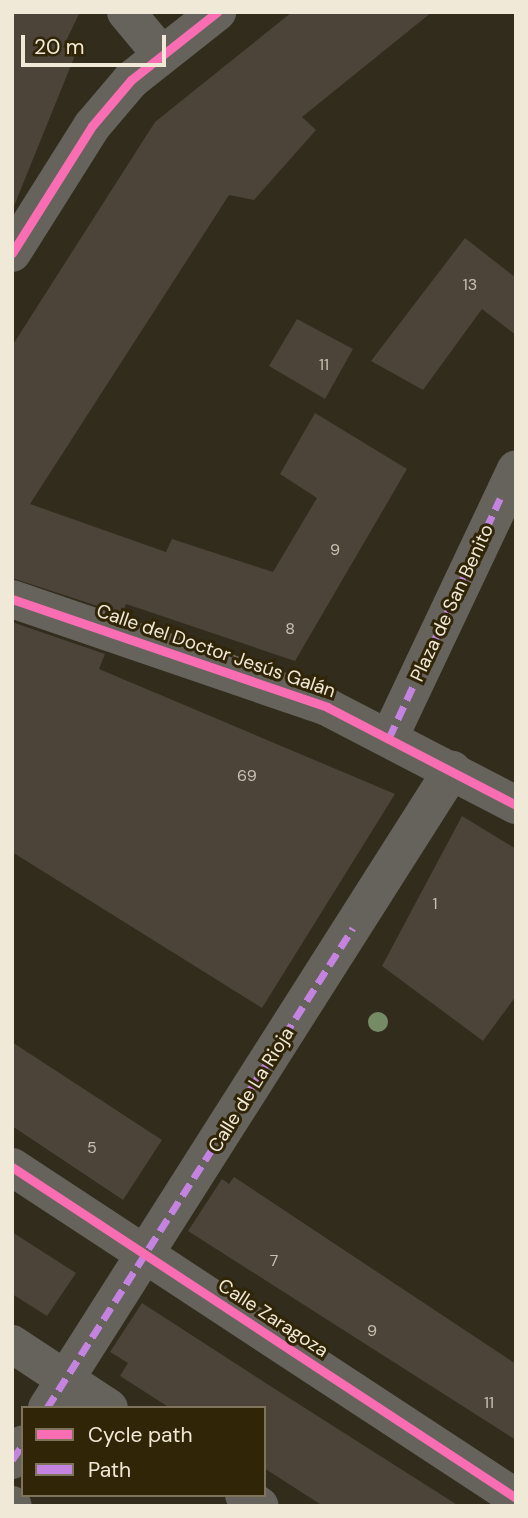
<!DOCTYPE html>
<html>
<head>
<meta charset="utf-8">
<style>
	body { margin:0 }
	#map { position:relative; width:528px; height:1518px; overflow:hidden; background:#322c1c; font-family:"DM Sans",sans-serif }
	div>[style] { position:absolute }
	[style*='--x'] { left:calc(var(--x)*1px); top:calc(var(--y)*1px); width:calc(var(--w)*1px); rotate:calc(var(--a)*1deg) }
	.building>* { inset:0; background:#4c4339 }
	.minor>* { height:38px; margin:-19px; padding:0 19px; transform-origin:19px; border-radius:19px; background:#66635c }
	.quiet>* { height:7px; margin-top:-3.5px; transform-origin:0; background:repeating-linear-gradient(90deg,#c483df 0 14px,transparent 0 21px) }
	.cycleway>* { height:9px; margin:-4.5px; padding:0 4.5px; transform-origin:4.5px; border-radius:4.5px; background:#f96db3 }
	.trees>* { width:20px; height:20px; margin:-10px; border-radius:50%; background:#758b66 }
	span { translate:-50% -50%; white-space:nowrap; text-align:center; line-height:1.15; -webkit-text-stroke:6px #312507; paint-order:stroke }
	.number-label { font-size:16px; color:#c8c0b0 }
	.number-label span { -webkit-text-stroke-width:0 }
	.street-label { font-size:19px; color:#f1e9d8 }
	.frame { position:absolute; inset:0; border:14px solid #f1e9d8; pointer-events:none }
	.legend { position:absolute; left:21px; top:1406px; width:245px; height:91px; box-sizing:border-box; background:#312507; border:2px solid #7e735b; margin:0; padding:9px 12px; list-style:none; font-size:21px; color:#f1e9d8 }
	.legend li { display:flex; align-items:center; gap:14px; height:35px }
	.legend b { width:35px; border:2px solid #7e735b }
	.scale { position:absolute; left:21px; top:35px; width:145px; height:32px; box-sizing:border-box; border:4px solid #f1e9d8; border-top:0; padding-left:9px; font-size:21px; line-height:24px; white-space:nowrap; color:#f1e9d8; -webkit-text-stroke:5px #312507; paint-order:stroke }
</style>
</head>
<body>
<div id="map">
	<div class="building">
		<i style="clip-path:polygon(12px 12px,80px 12px,63px 47px,76px 53px,14px 206px)"></i>
		<i style="clip-path:polygon(292px 12px,432px 12px,302px 117px,316px 130px,254px 200px,229px 195px,30px 504px,166px 552px,172px 539px,273px 572px,317px 498px,280px 474px,315px 413px,407px 469px,295px 661px,126px 604px,122px 614px,12px 578px,12px 346px,155px 122px)"></i>
		<i style="clip-path:polygon(465px 238px,516px 278px,516px 335px,482px 309px,423px 390px,371px 361px)"></i>
		<i style="clip-path:polygon(297px 319px,353px 349px,325px 399px,269px 366px)"></i>
		<i style="clip-path:polygon(12px 622px,105px 654px,99px 669px,395px 794px,262px 1008px,12px 852px)"></i>
		<i style="clip-path:polygon(462px 816px,516px 849px,516px 996px,483px 1041px,382px 966px)"></i>
		<i style="clip-path:polygon(12px 1042px,162px 1140px,123px 1200px,12px 1126px)"></i>
		<i style="clip-path:polygon(234px 1177px,516px 1364px,516px 1440px,188px 1231px,222px 1179px,229px 1184px)"></i>
		<i style="clip-path:polygon(12px 1232px,76px 1273px,47px 1316px,12px 1294px)"></i>
		<i style="clip-path:polygon(142px 1303px,264px 1382px,459px 1506px,323px 1506px,264px 1468px,264px 1408px,170px 1408px,120px 1376px,128px 1363px,110px 1352px)"></i>
	</div>
	<div class="minor">
		<i style="--x:126;--y:12;--w:55;--a:50.2"></i>
		<i style="--x:12;--y:253;--w:150;--a:-57.8"></i>
		<i style="--x:92;--y:126;--w:60;--a:-49.7"></i>
		<i style="--x:131;--y:80;--w:110;--a:-38.3"></i>
		<i style="--x:12;--y:599;--w:333;--a:18.9"></i>
		<i style="--x:327;--y:707;--w:213;--a:27.4"></i>
		<i style="--x:389;--y:738;--w:297;--a:-64.7"></i>
		<i style="--x:12;--y:1167;--w:603;--a:33.29"></i>
		<i style="--x:12;--y:1344;--w:116;--a:33.4"></i>
		<i style="--x:47;--y:1408;--w:756;--a:-57.59"></i>
		<i style="--x:12;--y:1460;--w:19;--a:-55"></i>
		<i style="--x:244;--y:1495;--w:19;--a:35"></i>
		<i style="--x:12;--y:1505;--w:1;--a:45"></i>
	</div>
	<div class="quiet">
		<i style="--x:389;--y:738;--w:264;--a:-65.1"></i>
		<i style="--x:47;--y:1408;--w:569;--a:-57.48"></i>
		<i style="--x:12;--y:1460;--w:19;--a:-55"></i>
	</div>
	<div class="cycleway">
		<i style="--x:12;--y:253;--w:150;--a:-57.8"></i>
		<i style="--x:92;--y:126;--w:60;--a:-49.7"></i>
		<i style="--x:131;--y:80;--w:110;--a:-38.3"></i>
		<i style="--x:12;--y:599;--w:333;--a:18.9"></i>
		<i style="--x:327;--y:707;--w:213;--a:27.4"></i>
		<i style="--x:12;--y:1167;--w:603;--a:33.29"></i>
	</div>
	<div class="trees">
		<i style="left:378px;top:1022px"></i>
	</div>
	<div class="number-label">
		<span style="left:470px;top:285px">13</span>
		<span style="left:324px;top:365px">11</span>
		<span style="left:335px;top:550px">9</span>
		<span style="left:290px;top:629px">8</span>
		<span style="left:247px;top:776px">69</span>
		<span style="left:435px;top:904px">1</span>
		<span style="left:92px;top:1148px">5</span>
		<span style="left:274px;top:1261px">7</span>
		<span style="left:372px;top:1331px">9</span>
		<span style="left:489px;top:1403px">11</span>
	</div>
	<div class="street-label">
		<span style="left:452px;top:603px;rotate:-65deg">Plaza de San Benito</span>
		<span style="left:216px;top:651px;rotate:19deg">Calle del Doctor Jesús Galán</span>
		<span style="left:251px;top:1090px;rotate:-58deg">Calle de La Rioja</span>
		<span style="left:273px;top:1318px;rotate:33deg">Calle Zaragoza</span>
	</div>
	<div class="frame"></div>
	<ul class="legend">
	<li><b style="height:9px;background:#f96db3"></b>Cycle path</li>
	<li><b style="height:9px;background:#c483df"></b>Path</li>
	</ul>
	<div class="scale">20 m</div>
</div>
</body>
</html>
